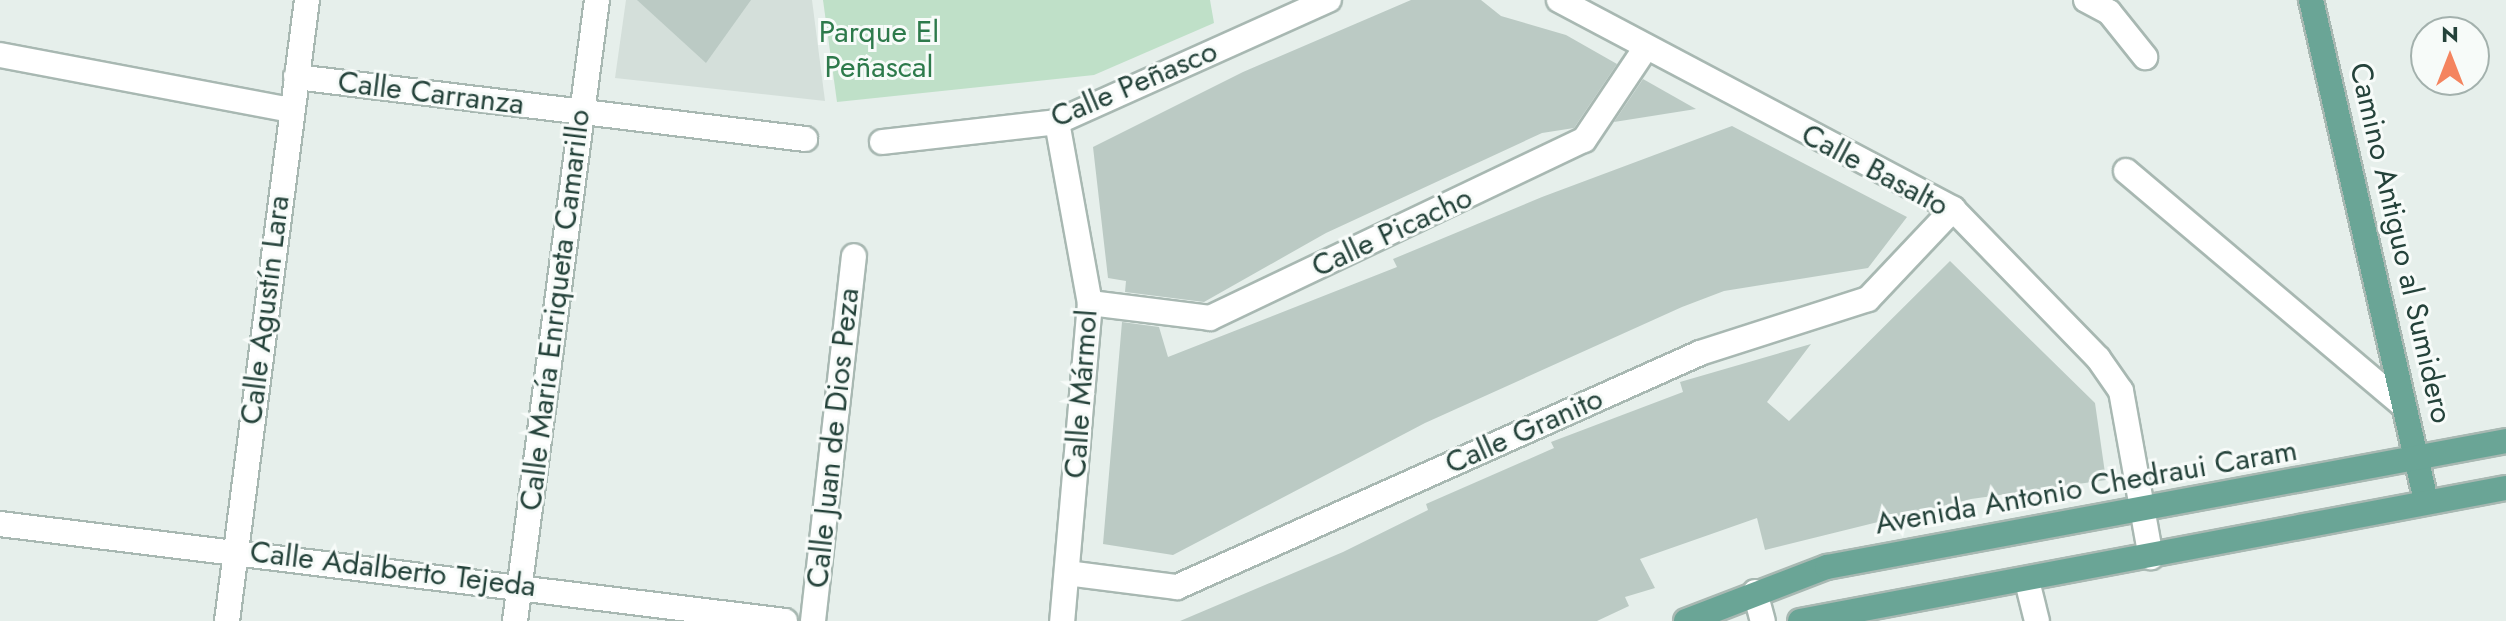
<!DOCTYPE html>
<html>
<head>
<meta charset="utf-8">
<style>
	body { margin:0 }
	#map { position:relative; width:2506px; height:621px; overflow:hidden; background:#e6efeb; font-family:Jost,sans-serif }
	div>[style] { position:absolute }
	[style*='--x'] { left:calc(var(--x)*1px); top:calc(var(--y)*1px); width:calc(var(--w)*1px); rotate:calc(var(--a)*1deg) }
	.built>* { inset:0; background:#d4dfda }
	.green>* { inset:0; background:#bfe0c8 }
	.building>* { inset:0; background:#bbcac4 }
	.roads { filter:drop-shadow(2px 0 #a8b8b2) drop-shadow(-2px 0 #a8b8b2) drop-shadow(0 2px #a8b8b2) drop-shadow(0 -2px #a8b8b2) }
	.minor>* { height:24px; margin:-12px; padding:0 12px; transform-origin:12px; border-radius:12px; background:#fff }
	.major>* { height:24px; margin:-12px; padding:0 12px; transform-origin:12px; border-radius:12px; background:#6aa596 }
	span { translate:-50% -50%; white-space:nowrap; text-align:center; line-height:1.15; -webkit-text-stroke:6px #f7fbf9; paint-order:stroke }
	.park-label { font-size:30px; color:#2d7a4b }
	.street-label { font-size:30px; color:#24423a }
	.north { position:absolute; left:2410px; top:16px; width:80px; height:80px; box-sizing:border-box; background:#f7fbf9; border:2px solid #a3b1ad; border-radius:50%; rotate:0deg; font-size:22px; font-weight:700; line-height:32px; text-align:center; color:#24423a }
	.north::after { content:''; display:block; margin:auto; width:28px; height:36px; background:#f4845f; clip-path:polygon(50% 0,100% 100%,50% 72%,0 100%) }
</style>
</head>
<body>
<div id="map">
	<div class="built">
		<i style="clip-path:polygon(626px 0,812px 0,825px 101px,615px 78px)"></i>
	</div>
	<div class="green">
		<i style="clip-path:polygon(823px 0,1210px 0,1214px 23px,1094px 75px,837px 102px)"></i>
	</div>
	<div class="building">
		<i style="clip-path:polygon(637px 0,751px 0,706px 63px)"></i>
		<i style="clip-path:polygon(1411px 0,1481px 0,1501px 16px,1566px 35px,1617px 64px,1574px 128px,1542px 133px,1326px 233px,1204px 302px,1125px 292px,1126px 281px,1108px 278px,1093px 147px,1243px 72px)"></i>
		<i style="clip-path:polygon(1643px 79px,1696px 109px,1614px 122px)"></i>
		<i style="clip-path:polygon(1732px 126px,1907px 217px,1868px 268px,1724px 291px,1682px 307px,1425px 423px,1173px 555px,1103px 544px,1122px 322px,1159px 327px,1168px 357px,1397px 267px,1393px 259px,1542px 197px)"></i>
		<i style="clip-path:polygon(1950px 261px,2095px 403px,2106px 480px,1971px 499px,1765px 550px,1757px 518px,1640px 559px,1655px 588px,1625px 597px,1629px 606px,1597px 621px,1180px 621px,1343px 552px,1428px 510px,1426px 504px,1554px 448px,1551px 442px,1683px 392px,1680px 382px,1811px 344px,1767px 402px,1789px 421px)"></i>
	</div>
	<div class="roads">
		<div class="minor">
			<i style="--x:1559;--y:0;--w:446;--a:27.9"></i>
			<i style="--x:1953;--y:209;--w:208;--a:45.8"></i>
			<i style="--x:2098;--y:358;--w:40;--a:55.1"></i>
			<i style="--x:2121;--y:391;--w:169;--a:79.8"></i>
			<i style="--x:2086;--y:0;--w:26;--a:28"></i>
			<i style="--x:2109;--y:12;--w:58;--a:51.3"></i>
			<i style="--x:0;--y:55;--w:296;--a:10.7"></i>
			<i style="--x:296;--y:77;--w:513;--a:6.94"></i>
			<i style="--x:1057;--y:122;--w:184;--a:79.7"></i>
			<i style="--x:1090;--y:303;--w:319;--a:95"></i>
			<i style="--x:882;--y:142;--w:176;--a:-6.5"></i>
			<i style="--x:1057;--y:122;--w:298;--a:-24.2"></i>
			<i style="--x:2126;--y:171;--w:363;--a:40.2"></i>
			<i style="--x:1090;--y:303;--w:121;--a:7.1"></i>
			<i style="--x:1210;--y:318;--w:414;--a:-25.5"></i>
			<i style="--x:1584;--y:140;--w:110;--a:-56.2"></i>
			<i style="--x:0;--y:524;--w:791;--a:7.04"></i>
			<i style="--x:1067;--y:573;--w:111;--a:7.3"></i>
			<i style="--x:1177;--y:587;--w:573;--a:-24.1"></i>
			<i style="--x:1700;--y:353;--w:176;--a:-17.8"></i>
			<i style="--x:1868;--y:299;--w:124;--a:-46.6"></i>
			<i style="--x:2027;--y:581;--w:41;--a:76"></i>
			<i style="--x:1755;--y:592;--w:30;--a:75"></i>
			<i style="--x:227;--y:621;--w:626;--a:-82.66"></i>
			<i style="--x:515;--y:621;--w:626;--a:-82.48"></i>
			<i style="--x:813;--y:621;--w:367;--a:-83.6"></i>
		</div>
		<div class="major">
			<i style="--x:2311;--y:0;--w:514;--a:77.07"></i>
			<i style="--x:1686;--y:621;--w:151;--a:-21"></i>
			<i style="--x:1827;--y:567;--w:691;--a:-10.51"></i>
			<i style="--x:1800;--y:621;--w:718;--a:-10.67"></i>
		</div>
	</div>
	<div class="park-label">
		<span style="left:879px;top:49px">Parque El<br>Peñascal</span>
	</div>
	<div class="street-label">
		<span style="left:1134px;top:84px;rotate:-23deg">Calle Peñasco</span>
		<span style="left:431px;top:93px;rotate:7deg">Calle Carranza</span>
		<span style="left:1875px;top:170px;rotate:28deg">Calle Basalto</span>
		<span style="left:1392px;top:232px;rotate:-25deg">Calle Picacho</span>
		<span style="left:2401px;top:243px;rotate:77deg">Camino Antiguo al Sumidero</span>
		<span style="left:265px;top:310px;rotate:-83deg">Calle Agustín Lara</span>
		<span style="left:555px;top:310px;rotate:-83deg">Calle María Enriqueta Camarillo</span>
		<span style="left:1081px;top:394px;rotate:-86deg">Calle Mármol</span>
		<span style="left:1524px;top:431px;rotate:-24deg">Calle Granito</span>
		<span style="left:833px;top:438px;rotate:-84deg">Calle Juan de Dios Peza</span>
		<span style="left:2086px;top:487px;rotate:-10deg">Avenida Antonio Chedraui Caram</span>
		<span style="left:393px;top:569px;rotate:7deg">Calle Adalberto Tejeda</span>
	</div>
	<div class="north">N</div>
</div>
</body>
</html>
